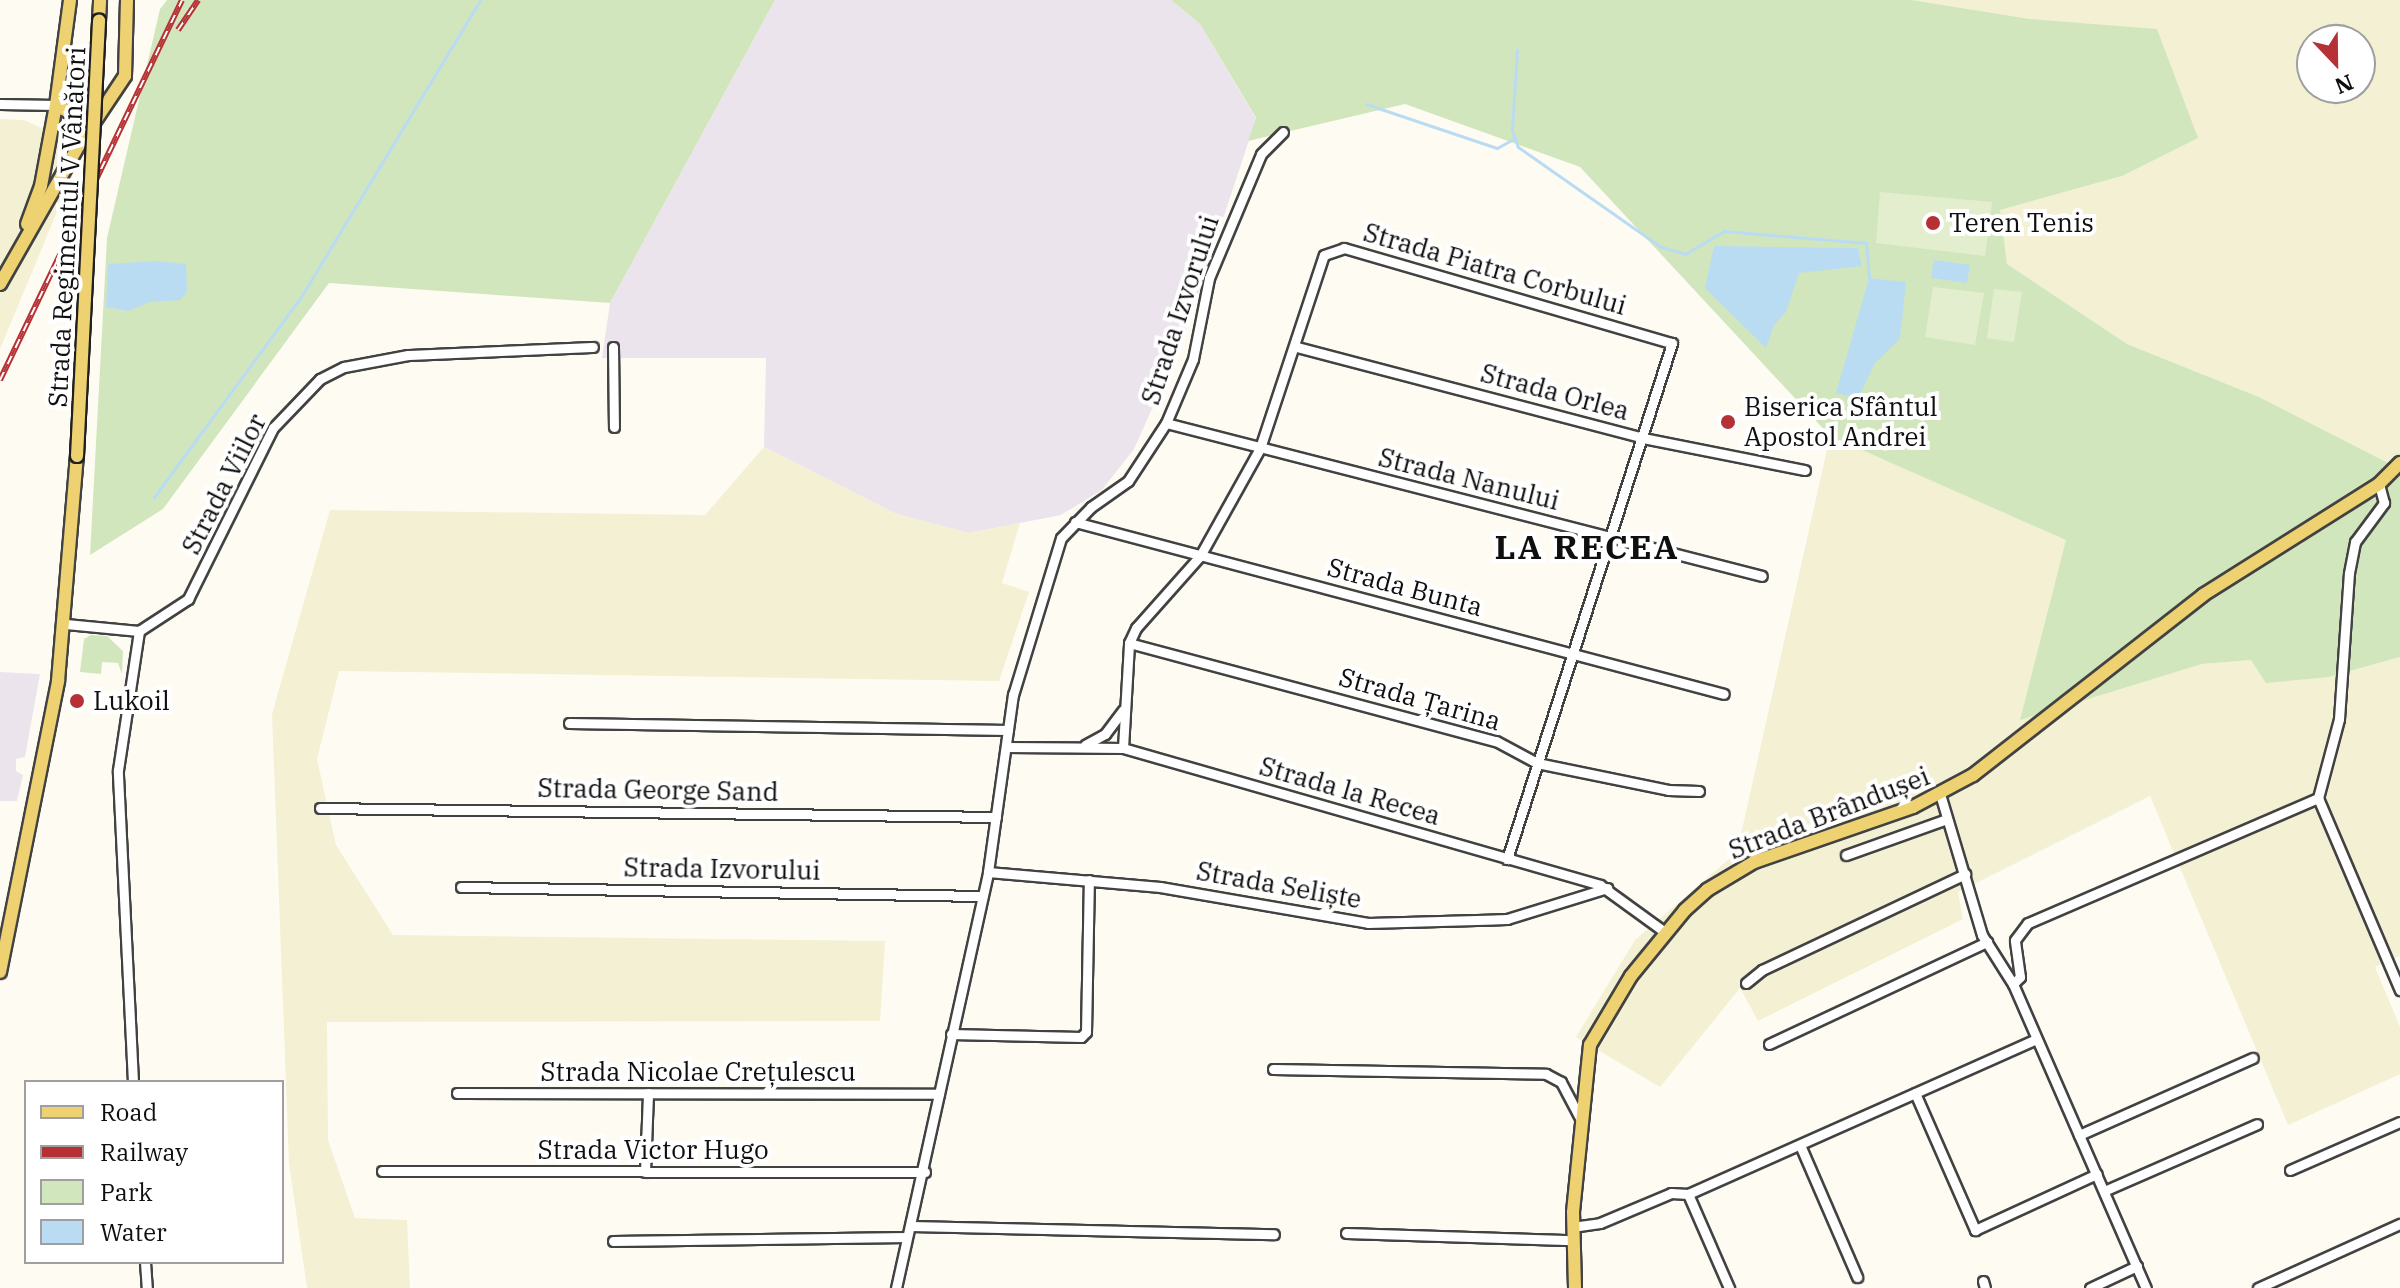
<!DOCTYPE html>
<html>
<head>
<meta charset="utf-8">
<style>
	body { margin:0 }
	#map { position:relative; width:2400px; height:1288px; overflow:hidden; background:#fefcf2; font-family:"IBM Plex Serif",serif }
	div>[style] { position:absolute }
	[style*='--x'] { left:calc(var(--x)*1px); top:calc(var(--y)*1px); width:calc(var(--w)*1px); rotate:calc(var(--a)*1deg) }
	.industrial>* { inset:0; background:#ece4ed }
	.farmland>* { inset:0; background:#f3f0d3 }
	.green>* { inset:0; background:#d2e6bd }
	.pitch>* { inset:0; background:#e3eecf }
	.water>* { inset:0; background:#badcf2 }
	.stream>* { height:3px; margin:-1.5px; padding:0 1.5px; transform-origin:1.5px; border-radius:1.5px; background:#badcf2 }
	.roads { filter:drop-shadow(2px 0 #424242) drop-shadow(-2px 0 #424242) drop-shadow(0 2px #424242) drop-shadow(0 -2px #424242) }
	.minor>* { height:9px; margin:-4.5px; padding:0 4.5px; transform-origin:4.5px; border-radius:4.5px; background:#fff }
	.major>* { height:12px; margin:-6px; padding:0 6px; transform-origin:6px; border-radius:6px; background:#eed272 }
	.rail>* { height:6px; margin-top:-3px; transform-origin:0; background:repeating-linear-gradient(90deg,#fff 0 9px,#b53135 0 18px); box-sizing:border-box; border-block:2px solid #b53135 }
	.bridges { filter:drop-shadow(2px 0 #202020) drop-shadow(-2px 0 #202020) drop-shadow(0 2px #202020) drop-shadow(0 -2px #202020) }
	.major-bridge>* { height:12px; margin:-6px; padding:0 6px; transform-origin:6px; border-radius:6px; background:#eed272 }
	.dots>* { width:22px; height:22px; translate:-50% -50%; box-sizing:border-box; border:4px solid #fff; border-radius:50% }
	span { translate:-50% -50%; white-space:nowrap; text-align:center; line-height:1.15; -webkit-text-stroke:8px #fff; paint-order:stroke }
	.poi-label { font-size:26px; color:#0f0f0f }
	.left { translate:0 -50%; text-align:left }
	.street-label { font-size:26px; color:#0f0f0f }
	.district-label { font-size:34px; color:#0f0f0f; font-weight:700; letter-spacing:2px }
	.legend { position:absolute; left:24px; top:1080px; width:260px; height:184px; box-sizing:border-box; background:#fff; border:2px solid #9f9f9f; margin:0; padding:10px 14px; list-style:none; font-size:24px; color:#0f0f0f }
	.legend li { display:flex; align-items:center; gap:16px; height:40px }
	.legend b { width:40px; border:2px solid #9f9f9f }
	.north { position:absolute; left:2296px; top:24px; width:80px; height:80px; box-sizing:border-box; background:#fff; border:2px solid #9f9f9f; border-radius:50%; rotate:158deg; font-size:22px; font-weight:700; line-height:32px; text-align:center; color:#0f0f0f }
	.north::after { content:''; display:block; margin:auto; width:28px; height:36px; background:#b53135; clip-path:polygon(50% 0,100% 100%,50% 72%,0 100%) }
</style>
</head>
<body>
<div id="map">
	<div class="industrial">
		<i style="clip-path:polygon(775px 0,1171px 0,1200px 24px,1256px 119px,1183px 340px,1134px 449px,1102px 490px,1061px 515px,969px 533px,896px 514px,764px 447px,766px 358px,602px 358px,610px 303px)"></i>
		<i style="clip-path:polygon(0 672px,40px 674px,25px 757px,16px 759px,16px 771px,23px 775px,17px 801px,0 801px)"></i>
	</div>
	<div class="farmland">
		<i style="clip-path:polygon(evenodd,1912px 0,2400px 0,2400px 469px,2259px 397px,2127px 344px,2007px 264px,1999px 210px,2122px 176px,2030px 19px,1912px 0,2312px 40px,2360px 40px,2360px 88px,2312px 88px,2312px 40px)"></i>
		<i style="clip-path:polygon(0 119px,24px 120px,84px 147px,0 349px)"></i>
		<i style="clip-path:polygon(1830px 436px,2067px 540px,2021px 719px,2202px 664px,2251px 660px,2329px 677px,2400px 657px,2400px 956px,2375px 967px,2400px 1027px,2400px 1074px,2288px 1125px,2150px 796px,1958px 892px,1963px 919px,1758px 1021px,1740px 988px,1660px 1087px,1576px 1037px,1635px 940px,1737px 852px)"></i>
		<i style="clip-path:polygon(764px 447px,896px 514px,969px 533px,1020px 523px,1002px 583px,1029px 592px,999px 681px,339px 671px,317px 759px,336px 845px,393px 935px,885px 941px,880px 1021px,327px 1022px,328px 1140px,355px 1218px,407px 1220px,410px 1288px,307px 1288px,289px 1163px,272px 714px,330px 510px,705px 515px)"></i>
	</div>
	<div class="green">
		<i style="clip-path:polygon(167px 0,775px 0,610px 303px,329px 283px,163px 509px,90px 555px,107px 238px,160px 9px)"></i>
		<i style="clip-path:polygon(1171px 0,1912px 0,2030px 19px,2157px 29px,2198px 138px,2122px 176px,2000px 210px,2007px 264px,2127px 344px,2259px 397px,2400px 469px,2400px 657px,2329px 677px,2266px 683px,2251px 660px,2202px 664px,2020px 720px,2066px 540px,1830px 436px,1580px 167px,1405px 104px,1248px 141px,1256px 118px,1200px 24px)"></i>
		<i style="clip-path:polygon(91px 635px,107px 636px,123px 651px,122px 674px,118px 663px,102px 662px,101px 674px,80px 672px,84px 639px)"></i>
	</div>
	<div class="pitch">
		<i style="clip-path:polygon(1880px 192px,1992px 202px,1985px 256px,1876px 243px)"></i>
		<i style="clip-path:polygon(1933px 287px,1984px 293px,1975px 345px,1925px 337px)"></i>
		<i style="clip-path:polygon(1994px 289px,2022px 292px,2014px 342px,1987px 338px)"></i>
	</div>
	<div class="water">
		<i style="clip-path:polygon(1714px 246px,1858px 248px,1862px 266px,1799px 273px,1786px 312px,1774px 325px,1766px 348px,1705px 288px)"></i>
		<i style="clip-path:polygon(1934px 260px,1970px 265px,1967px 283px,1931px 278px)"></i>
		<i style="clip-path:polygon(156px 261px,186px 264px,187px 291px,181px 300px,150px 302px,128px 311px,106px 307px,108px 264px)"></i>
		<i style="clip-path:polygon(1869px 278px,1906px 282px,1900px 339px,1875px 363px,1861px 392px,1852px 397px,1836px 393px)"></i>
	</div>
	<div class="stream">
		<i style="--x:1517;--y:50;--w:80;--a:93.6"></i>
		<i style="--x:1512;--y:130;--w:18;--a:71"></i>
		<i style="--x:1518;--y:147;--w:174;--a:35"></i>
		<i style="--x:1661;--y:247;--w:25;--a:16"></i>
		<i style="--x:1685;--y:254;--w:45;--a:-30.5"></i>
		<i style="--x:1724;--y:231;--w:143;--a:4.8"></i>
		<i style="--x:1866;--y:243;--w:35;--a:85"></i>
		<i style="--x:1366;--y:104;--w:138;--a:18.6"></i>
		<i style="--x:1497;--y:148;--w:21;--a:-29"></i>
		<i style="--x:154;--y:497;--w:248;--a:-53.7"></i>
		<i style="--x:301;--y:297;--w:347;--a:-58.9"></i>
	</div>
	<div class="roads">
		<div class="minor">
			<i style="--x:0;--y:104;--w:56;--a:1"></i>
			<i style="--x:613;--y:347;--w:80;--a:89.3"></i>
			<i style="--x:1297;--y:347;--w:358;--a:14.7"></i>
			<i style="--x:1643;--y:438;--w:165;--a:11.2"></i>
			<i style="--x:1166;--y:423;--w:615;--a:14.4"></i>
			<i style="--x:1075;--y:522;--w:671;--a:14.84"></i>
			<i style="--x:66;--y:624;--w:73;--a:5.5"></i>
			<i style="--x:139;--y:631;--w:59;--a:-33.1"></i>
			<i style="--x:188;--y:599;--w:191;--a:-63.6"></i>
			<i style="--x:273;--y:428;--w:68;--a:-46.2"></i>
			<i style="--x:320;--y:379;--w:27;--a:-27"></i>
			<i style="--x:344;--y:367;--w:65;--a:-10.6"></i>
			<i style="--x:408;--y:355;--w:185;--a:-2.5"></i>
			<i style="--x:1129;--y:643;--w:380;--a:15"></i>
			<i style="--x:1496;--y:741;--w:47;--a:28.2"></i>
			<i style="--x:1537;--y:763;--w:134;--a:11.6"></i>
			<i style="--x:1668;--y:790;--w:31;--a:2"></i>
			<i style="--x:569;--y:723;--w:439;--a:0.9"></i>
			<i style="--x:1085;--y:745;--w:23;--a:-29"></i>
			<i style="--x:1105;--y:734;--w:30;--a:-53"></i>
			<i style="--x:1006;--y:747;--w:117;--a:0.5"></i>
			<i style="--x:1123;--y:748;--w:496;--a:16"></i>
			<i style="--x:1600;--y:885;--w:80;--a:35.9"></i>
			<i style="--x:1123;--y:748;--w:105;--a:-86.7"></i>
			<i style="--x:1129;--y:643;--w:17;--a:-65"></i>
			<i style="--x:1136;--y:628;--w:96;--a:-48.4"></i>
			<i style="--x:1200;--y:556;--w:124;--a:-60.9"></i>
			<i style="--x:1260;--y:448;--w:203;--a:-71.7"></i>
			<i style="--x:1324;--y:255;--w:21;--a:-19"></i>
			<i style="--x:1344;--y:248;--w:341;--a:16.2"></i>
			<i style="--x:1672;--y:343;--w:542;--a:107.73"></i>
			<i style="--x:1940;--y:794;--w:147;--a:73.4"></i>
			<i style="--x:1982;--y:935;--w:58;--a:57.7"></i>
			<i style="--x:2013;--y:984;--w:332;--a:66.4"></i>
			<i style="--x:2318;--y:798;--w:82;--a:-75.1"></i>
			<i style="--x:2339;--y:719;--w:146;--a:-86.1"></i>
			<i style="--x:2349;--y:573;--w:32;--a:-79"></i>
			<i style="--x:2355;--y:542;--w:49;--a:-53.4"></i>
			<i style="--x:2384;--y:503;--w:20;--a:-105"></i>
			<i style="--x:2318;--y:798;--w:209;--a:66.9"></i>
			<i style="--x:320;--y:808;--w:676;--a:0.76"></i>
			<i style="--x:1846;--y:855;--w:107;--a:-19.6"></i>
			<i style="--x:988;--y:872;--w:173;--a:5"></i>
			<i style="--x:1160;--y:887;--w:211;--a:9.8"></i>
			<i style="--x:1368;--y:923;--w:139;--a:-1.6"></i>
			<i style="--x:1507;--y:919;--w:105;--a:-17.2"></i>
			<i style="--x:461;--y:887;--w:521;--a:0.99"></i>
			<i style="--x:1746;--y:983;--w:21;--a:-39"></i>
			<i style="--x:1762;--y:970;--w:225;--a:-25.3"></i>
			<i style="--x:2013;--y:984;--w:10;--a:-45"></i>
			<i style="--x:2020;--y:977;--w:37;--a:-98"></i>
			<i style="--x:2015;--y:940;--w:21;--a:-53"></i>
			<i style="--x:2028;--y:923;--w:316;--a:-23.3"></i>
			<i style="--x:951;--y:1034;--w:130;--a:1.3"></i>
			<i style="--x:1081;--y:1037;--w:7;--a:-45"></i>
			<i style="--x:1086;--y:1032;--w:152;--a:-88.9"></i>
			<i style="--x:1769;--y:1044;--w:241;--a:-25.1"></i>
			<i style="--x:1273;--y:1069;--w:273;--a:1"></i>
			<i style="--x:1546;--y:1074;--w:17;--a:28"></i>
			<i style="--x:1561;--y:1082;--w:41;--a:62.2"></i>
			<i style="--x:133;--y:1082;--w:312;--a:-92.8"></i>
			<i style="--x:118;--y:770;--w:141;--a:-81.4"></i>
			<i style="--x:457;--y:1093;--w:482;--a:0.1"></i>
			<i style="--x:1915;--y:1093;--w:150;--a:66.3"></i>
			<i style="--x:1975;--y:1230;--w:134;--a:-24.7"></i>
			<i style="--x:2079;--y:1135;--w:190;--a:-23.9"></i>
			<i style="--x:1800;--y:1145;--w:144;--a:66.6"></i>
			<i style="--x:2290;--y:1170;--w:120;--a:-23.6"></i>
			<i style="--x:382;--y:1171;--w:543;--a:0.11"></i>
			<i style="--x:645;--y:1172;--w:79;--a:-87.8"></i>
			<i style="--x:2104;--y:1191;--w:167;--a:-23.6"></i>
			<i style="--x:1688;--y:1194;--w:103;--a:66.4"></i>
			<i style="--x:911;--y:1226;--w:363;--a:1.3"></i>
			<i style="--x:1572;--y:1227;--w:28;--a:-8"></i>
			<i style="--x:1600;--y:1223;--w:77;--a:-22.9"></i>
			<i style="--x:1671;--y:1193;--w:17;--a:3"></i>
			<i style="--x:1688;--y:1194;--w:379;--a:-24"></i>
			<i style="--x:1346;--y:1233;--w:227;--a:1.8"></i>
			<i style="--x:613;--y:1241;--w:294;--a:-0.8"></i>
			<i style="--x:145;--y:1262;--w:26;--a:86"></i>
			<i style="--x:1983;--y:1281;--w:7;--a:74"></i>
			<i style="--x:896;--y:1288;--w:426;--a:-77.5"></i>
			<i style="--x:988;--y:872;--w:179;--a:-82"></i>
			<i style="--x:1013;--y:695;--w:164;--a:-73"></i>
			<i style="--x:1061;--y:538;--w:43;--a:-45.9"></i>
			<i style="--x:1091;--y:507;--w:45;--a:-35.1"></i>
			<i style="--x:1128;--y:481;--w:69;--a:-56.8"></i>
			<i style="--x:1166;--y:423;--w:69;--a:-67.1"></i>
			<i style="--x:1193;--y:359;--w:83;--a:-78.8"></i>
			<i style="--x:1209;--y:278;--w:134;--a:-67.2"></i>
			<i style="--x:1261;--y:154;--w:31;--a:-45"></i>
			<i style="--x:2090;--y:1288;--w:52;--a:-25.1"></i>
			<i style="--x:2258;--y:1288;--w:156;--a:-24.3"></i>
		</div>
		<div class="major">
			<i style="--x:99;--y:21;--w:21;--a:-87"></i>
			<i style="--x:56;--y:105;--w:41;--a:29.1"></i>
			<i style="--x:27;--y:224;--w:40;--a:-69.8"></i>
			<i style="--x:41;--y:186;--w:82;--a:-79.5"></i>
			<i style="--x:56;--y:105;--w:106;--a:-82.4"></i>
			<i style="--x:0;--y:284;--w:160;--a:-60.4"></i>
			<i style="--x:79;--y:145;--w:83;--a:-56.3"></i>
			<i style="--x:125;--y:76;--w:76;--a:-88.5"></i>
			<i style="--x:0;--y:972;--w:297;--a:-78.7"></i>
			<i style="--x:58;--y:681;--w:226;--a:-85.2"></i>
			<i style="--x:1575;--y:1288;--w:76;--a:-91.5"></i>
			<i style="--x:1573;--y:1212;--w:168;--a:-84.2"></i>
			<i style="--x:1590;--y:1045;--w:80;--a:-59.3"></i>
			<i style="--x:1631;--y:976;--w:85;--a:-50.7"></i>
			<i style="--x:1685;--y:910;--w:30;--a:-42"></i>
			<i style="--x:1707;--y:890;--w:55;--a:-30.8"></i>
			<i style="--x:1754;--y:862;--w:168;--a:-19.1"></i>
			<i style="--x:1913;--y:807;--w:68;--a:-28.1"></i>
			<i style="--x:1973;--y:775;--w:292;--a:-38"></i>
			<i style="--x:2203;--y:595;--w:208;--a:-32.2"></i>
			<i style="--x:2379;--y:484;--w:30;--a:-45"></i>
		</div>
	</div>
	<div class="rail">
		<i style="--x:178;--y:30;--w:36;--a:-56"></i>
		<i style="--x:0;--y:380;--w:421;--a:-64.4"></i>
	</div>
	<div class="bridges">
		<div class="major-bridge">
			<i style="--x:77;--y:456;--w:436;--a:-87.1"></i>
		</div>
	</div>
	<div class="dots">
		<i style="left:1933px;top:223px;background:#b53135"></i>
		<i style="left:1728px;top:422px;background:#b53135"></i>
		<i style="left:77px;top:701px;background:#b53135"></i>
	</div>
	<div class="poi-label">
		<span class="left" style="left:1949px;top:223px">Teren Tenis</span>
		<span class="left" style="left:1744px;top:422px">Biserica Sfântul<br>Apostol Andrei</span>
		<span class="left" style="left:93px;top:701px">Lukoil</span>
	</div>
	<div class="street-label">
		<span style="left:67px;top:227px;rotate:-87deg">Strada Regimentul V Vânători</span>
		<span style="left:1495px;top:269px;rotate:16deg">Strada Piatra Corbului</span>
		<span style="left:1180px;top:310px;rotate:-72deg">Strada Izvorului</span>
		<span style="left:1555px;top:392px;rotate:15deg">Strada Orlea</span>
		<span style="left:1469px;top:479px;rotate:14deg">Strada Nanului</span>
		<span style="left:224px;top:484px;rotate:-63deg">Strada Viilor</span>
		<span style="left:1405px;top:587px;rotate:15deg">Strada Bunta</span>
		<span style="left:1420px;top:699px;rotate:16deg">Strada Țarina</span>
		<span style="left:658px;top:790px;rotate:1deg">Strada George Sand</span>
		<span style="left:1350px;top:791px;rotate:16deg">Strada la Recea</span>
		<span style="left:1829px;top:813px;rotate:-21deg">Strada Brândușei</span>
		<span style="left:722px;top:869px;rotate:1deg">Strada Izvorului</span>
		<span style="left:1279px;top:885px;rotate:10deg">Strada Seliște</span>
		<span style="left:698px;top:1072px">Strada Nicolae Crețulescu</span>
		<span style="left:653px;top:1150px">Strada Victor Hugo</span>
	</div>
	<div class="district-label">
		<span style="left:1587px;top:547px">LA RECEA</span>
	</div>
	<ul class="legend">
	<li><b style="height:10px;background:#eed272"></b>Road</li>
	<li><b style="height:10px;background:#b53135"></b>Railway</li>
	<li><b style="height:22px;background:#d2e6bd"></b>Park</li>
	<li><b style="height:22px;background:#badcf2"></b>Water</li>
	</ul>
	<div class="north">N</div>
</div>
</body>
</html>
